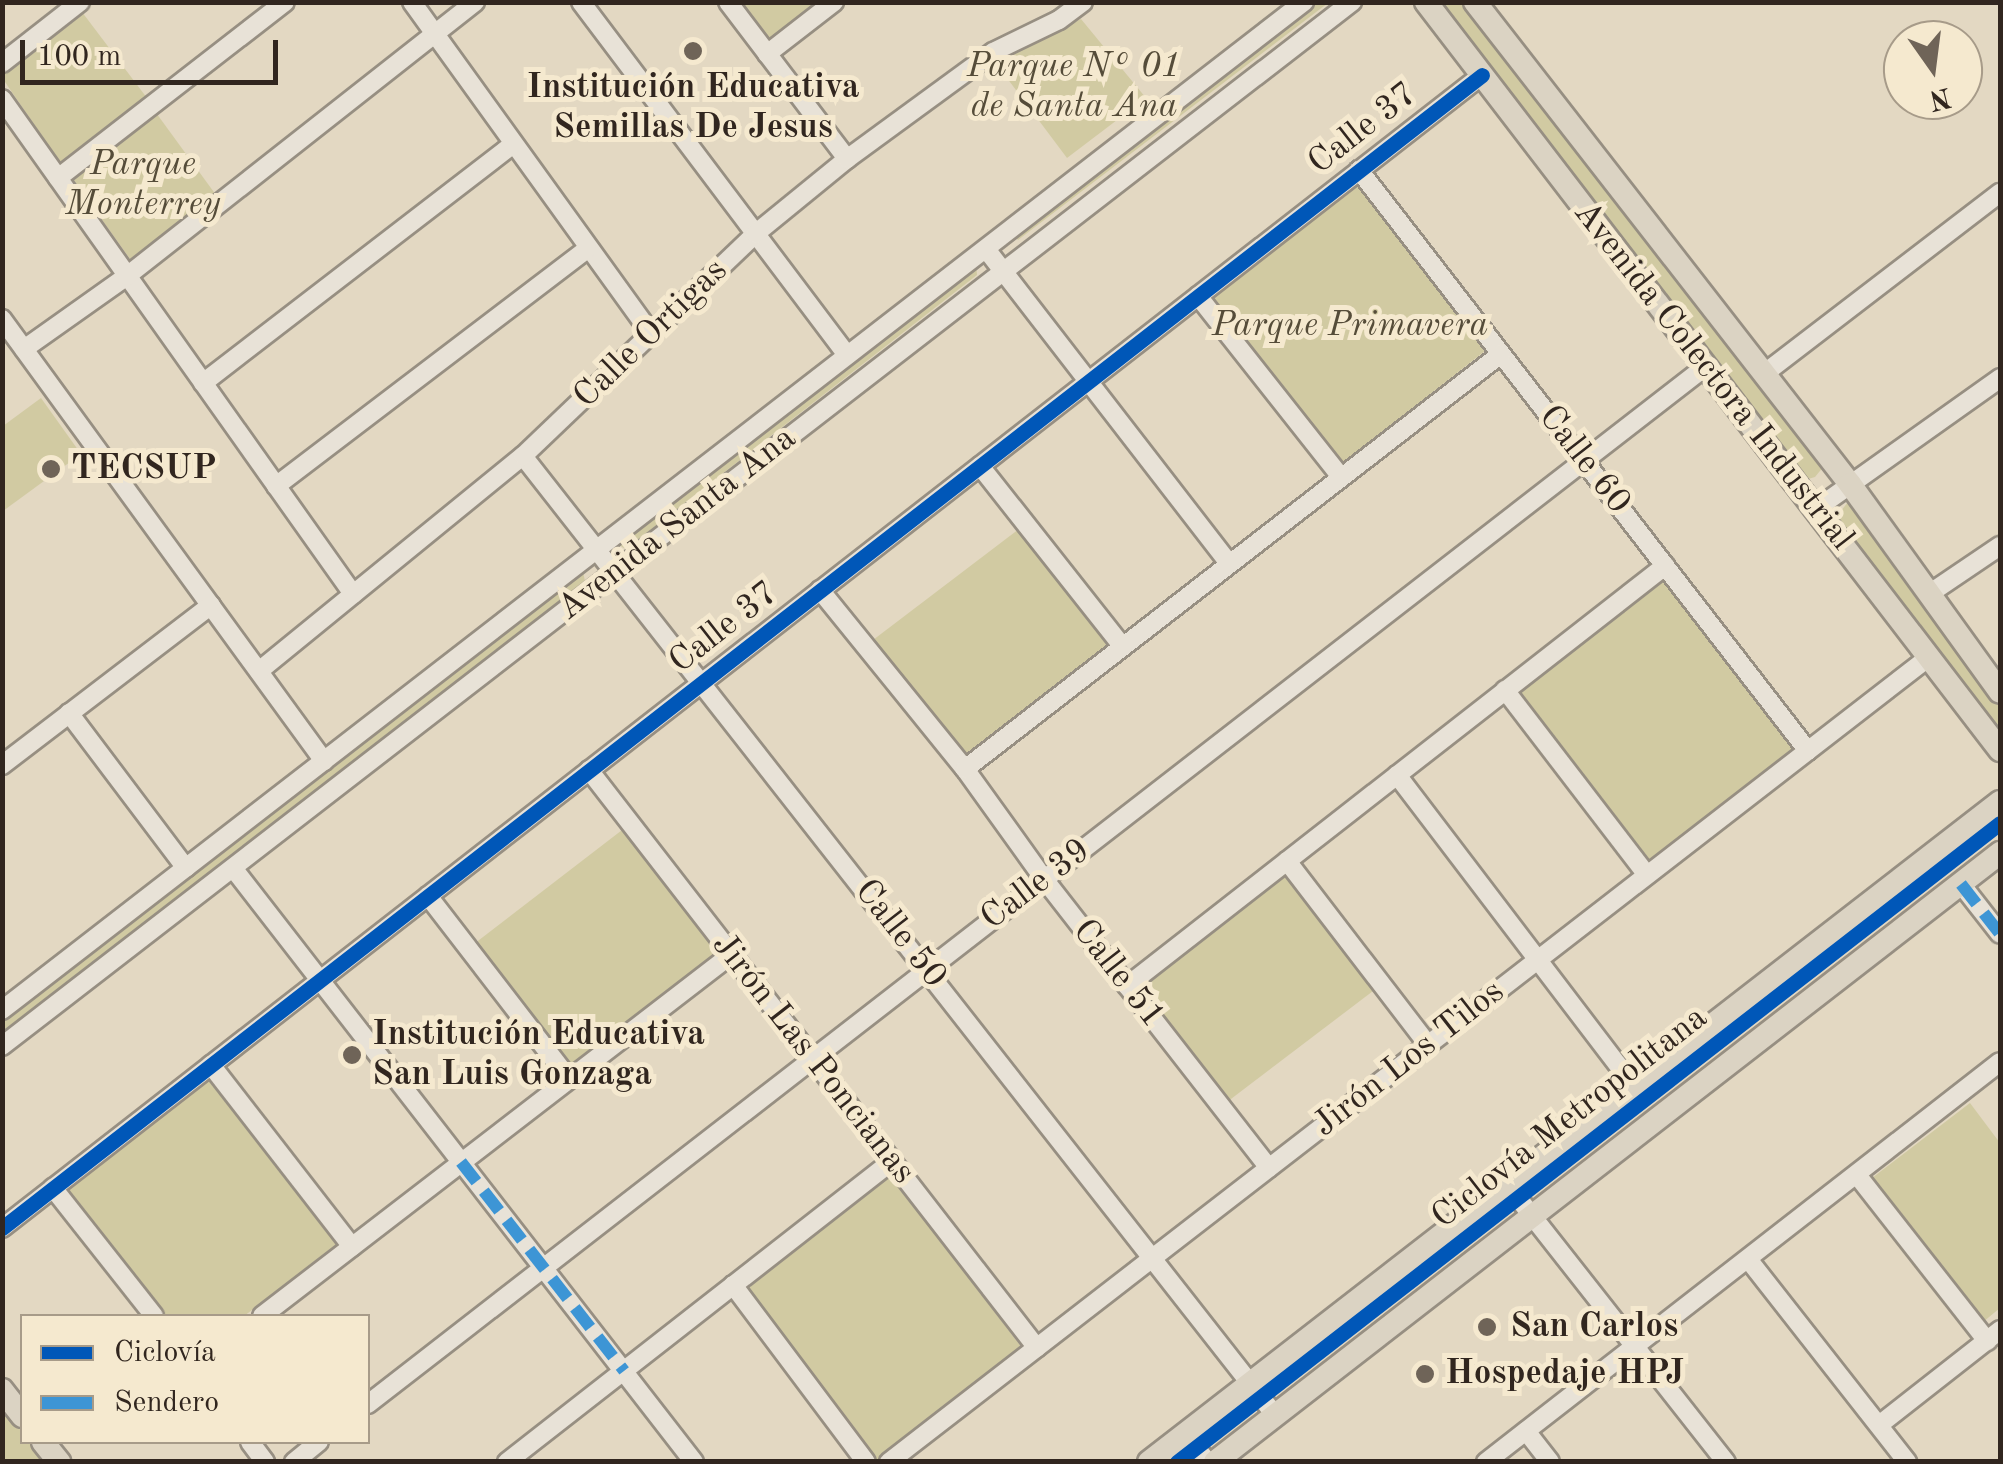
<!DOCTYPE html>
<html>
<head>
<meta charset="utf-8">
<style>
	body { margin:0 }
	#map { position:relative; width:2003px; height:1464px; overflow:hidden; background:#e3d8c2; font-family:"Old Standard TT",serif }
	div>[style] { position:absolute }
	[style*='--x'] { left:calc(var(--x)*1px); top:calc(var(--y)*1px); width:calc(var(--w)*1px); rotate:calc(var(--a)*1deg) }
	.green>* { inset:0; background:#d1caa2 }
	.roads { filter:drop-shadow(2px 0 #978f82) drop-shadow(-2px 0 #978f82) drop-shadow(0 2px #978f82) drop-shadow(0 -2px #978f82) }
	.minor>* { height:18px; margin:-9px; padding:0 9px; transform-origin:9px; border-radius:9px; background:#e8e2d7 }
	.major>* { height:22px; margin:-11px; padding:0 11px; transform-origin:11px; border-radius:11px; background:#dbd3c3 }
	.quiet>* { height:12px; margin-top:-6px; transform-origin:0; background:repeating-linear-gradient(90deg,#3d95d5 0 25px,transparent 0 37px) }
	.cycleway>* { height:15px; margin:-7.5px; padding:0 7.5px; transform-origin:7.5px; border-radius:7.5px; background:#0057b8 }
	.dots>* { width:28px; height:28px; translate:-50% -50%; box-sizing:border-box; border:5px solid #f5e9cf; border-radius:50% }
	span { translate:-50% -50%; white-space:nowrap; text-align:center; line-height:1.15; -webkit-text-stroke:10px #f5e9cf; paint-order:stroke }
	.park-label { font-size:35px; color:#554c39; font-style:italic }
	.poi-label { font-size:35px; color:#31261f; font-weight:700 }
	.left { translate:0 -50%; text-align:left }
	.street-label { font-size:35px; color:#31261f }
	.frame { position:absolute; inset:0; border:5px solid #31261f; pointer-events:none }
	.legend { position:absolute; left:20px; top:1314px; width:350px; height:130px; box-sizing:border-box; background:#f5e9cf; border:2px solid #a79b89; margin:0; padding:12px 18px; list-style:none; font-size:30px; color:#31261f }
	.legend li { display:flex; align-items:center; gap:20px; height:50px }
	.legend b { width:50px; border:2px solid #a79b89 }
	.north { position:absolute; left:1883px; top:20px; width:100px; height:100px; box-sizing:border-box; background:#f5e9cf; border:2px solid #a79b89; border-radius:50%; rotate:166deg; font-size:28px; font-weight:700; line-height:40px; text-align:center; color:#31261f }
	.north::after { content:''; display:block; margin:auto; width:35px; height:45px; background:#6f6458; clip-path:polygon(50% 0,100% 100%,50% 72%,0 100%) }
	.scale { position:absolute; left:20px; top:40px; width:258px; height:45px; box-sizing:border-box; border:5px solid #31261f; border-top:0; padding-left:12px; font-size:30px; line-height:35px; white-space:nowrap; color:#31261f; -webkit-text-stroke:8px #f5e9cf; paint-order:stroke }
</style>
</head>
<body>
<div id="map">
	<div class="green">
		<i style="clip-path:polygon(742px 3px,818px 3px,771px 40px)"></i>
		<i style="clip-path:polygon(1309px 3px,1328px 3px,1018px 240px,1014px 235px)"></i>
		<i style="clip-path:polygon(1437px 3px,1463px 3px,1824px 466px,1815px 477px,1808px 479px)"></i>
		<i style="clip-path:polygon(82px 12px,147px 98px,61px 164px,3px 79px,3px 72px)"></i>
		<i style="clip-path:polygon(1081px 19px,1146px 98px,1067px 158px,995px 62px)"></i>
		<i style="clip-path:polygon(154px 110px,216px 195px,130px 259px,70px 175px)"></i>
		<i style="clip-path:polygon(1356px 181px,1485px 351px,1340px 465px,1208px 295px)"></i>
		<i style="clip-path:polygon(976px 264px,977px 275px,626px 549px,622px 547px,618px 542px)"></i>
		<i style="clip-path:polygon(41px 398px,81px 454px,3px 511px,3px 426px)"></i>
		<i style="clip-path:polygon(1848px 502px,2000px 705px,2000px 730px,1837px 516px)"></i>
		<i style="clip-path:polygon(1019px 529px,1112px 646px,964px 759px,873px 640px)"></i>
		<i style="clip-path:polygon(583px 572px,585px 581px,3px 1033px,3px 1016px)"></i>
		<i style="clip-path:polygon(1661px 578px,1794px 751px,1650px 862px,1518px 692px)"></i>
		<i style="clip-path:polygon(626px 827px,726px 953px,566px 1072px,470px 947px)"></i>
		<i style="clip-path:polygon(1285px 870px,1377px 988px,1227px 1102px,1136px 987px)"></i>
		<i style="clip-path:polygon(208px 1075px,339px 1245px,244px 1316px,163px 1316px,61px 1188px)"></i>
		<i style="clip-path:polygon(1970px 1103px,2000px 1143px,2000px 1308px,1983px 1322px,1872px 1178px)"></i>
		<i style="clip-path:polygon(891px 1176px,1022px 1348px,878px 1461px,747px 1288px)"></i>
		<i style="clip-path:polygon(2px 1401px,22px 1426px,22px 1442px,34px 1442px,50px 1461px,3px 1461px)"></i>
	</div>
	<div class="roads">
		<div class="minor">
			<i style="--x:412;--y:2;--w:408;--a:54.2"></i>
			<i style="--x:581;--y:2;--w:442;--a:53"></i>
			<i style="--x:728;--y:2;--w:197;--a:52.8"></i>
			<i style="--x:767;--y:54;--w:85;--a:-37.8"></i>
			<i style="--x:2;--y:63;--w:99;--a:-38"></i>
			<i style="--x:2;--y:99;--w:607;--a:54.66"></i>
			<i style="--x:1359;--y:170;--w:734;--a:52.3"></i>
			<i style="--x:58;--y:178;--w:287;--a:-37.8"></i>
			<i style="--x:986;--y:249;--w:397;--a:52.3"></i>
			<i style="--x:1198;--y:296;--w:231;--a:51.7"></i>
			<i style="--x:2;--y:319;--w:547;--a:53.93"></i>
			<i style="--x:24;--y:349;--w:126;--a:-35.3"></i>
			<i style="--x:127;--y:276;--w:443;--a:-38.2"></i>
			<i style="--x:1765;--y:373;--w:296;--a:-37.5"></i>
			<i style="--x:203;--y:383;--w:391;--a:-37.6"></i>
			<i style="--x:523;--y:456;--w:1219;--a:51.9"></i>
			<i style="--x:980;--y:466;--w:229;--a:51.7"></i>
			<i style="--x:276;--y:486;--w:391;--a:-37.3"></i>
			<i style="--x:1816;--y:509;--w:226;--a:-35.4"></i>
			<i style="--x:820;--y:590;--w:230;--a:51"></i>
			<i style="--x:965;--y:769;--w:135;--a:54.3"></i>
			<i style="--x:1044;--y:879;--w:366;--a:52.1"></i>
			<i style="--x:1929;--y:594;--w:86;--a:-34.1"></i>
			<i style="--x:259;--y:671;--w:340;--a:-39.2"></i>
			<i style="--x:523;--y:456;--w:321;--a:-43.7"></i>
			<i style="--x:755;--y:234;--w:119;--a:-39.2"></i>
			<i style="--x:847;--y:159;--w:181;--a:-36.2"></i>
			<i style="--x:993;--y:52;--w:73;--a:-25.9"></i>
			<i style="--x:1059;--y:20;--w:30;--a:-37"></i>
			<i style="--x:1505;--y:690;--w:233;--a:52.5"></i>
			<i style="--x:69;--y:713;--w:194;--a:53"></i>
			<i style="--x:2;--y:765;--w:263;--a:-37.4"></i>
			<i style="--x:965;--y:769;--w:678;--a:-37.75"></i>
			<i style="--x:589;--y:770;--w:731;--a:52.22"></i>
			<i style="--x:1397;--y:775;--w:391;--a:52.7"></i>
			<i style="--x:1287;--y:861;--w:232;--a:52.5"></i>
			<i style="--x:233;--y:868;--w:752;--a:52.19"></i>
			<i style="--x:1961;--y:884;--w:63;--a:52"></i>
			<i style="--x:428;--y:896;--w:231;--a:52.4"></i>
			<i style="--x:1127;--y:986;--w:683;--a:-37.98"></i>
			<i style="--x:2;--y:1010;--w:1647;--a:-37.75"></i>
			<i style="--x:2;--y:1046;--w:1707;--a:-37.72"></i>
			<i style="--x:211;--y:1065;--w:230;--a:52.2"></i>
			<i style="--x:1857;--y:1175;--w:211;--a:51.9"></i>
			<i style="--x:1507;--y:1184;--w:354;--a:51.8"></i>
			<i style="--x:53;--y:1188;--w:163;--a:51.7"></i>
			<i style="--x:2;--y:1228;--w:1876;--a:-37.92"></i>
			<i style="--x:1748;--y:1259;--w:258;--a:51.9"></i>
			<i style="--x:733;--y:1285;--w:221;--a:53.1"></i>
			<i style="--x:262;--y:1316;--w:593;--a:-37.6"></i>
			<i style="--x:368;--y:1404;--w:1693;--a:-37.8"></i>
			<i style="--x:1879;--y:1425;--w:154;--a:-38.1"></i>
			<i style="--x:1526;--y:1431;--w:39;--a:52"></i>
			<i style="--x:1186;--y:1433;--w:36;--a:54"></i>
			<i style="--x:250;--y:1442;--w:25;--a:53"></i>
			<i style="--x:294;--y:1462;--w:32;--a:-39"></i>
			<i style="--x:507;--y:1462;--w:489;--a:-38"></i>
			<i style="--x:889;--y:1462;--w:1315;--a:-37.74"></i>
			<i style="--x:1486;--y:1462;--w:651;--a:-37.89"></i>
		</div>
		<div class="major">
			<i style="--x:1426;--y:2;--w:943;--a:52.5"></i>
			<i style="--x:1475;--y:2;--w:611;--a:52.12"></i>
			<i style="--x:1850;--y:484;--w:256;--a:54.2"></i>
			<i style="--x:2;--y:1390;--w:33;--a:52"></i>
			<i style="--x:43;--y:1442;--w:26;--a:51"></i>
			<i style="--x:1149;--y:1462;--w:1077;--a:-37.8"></i>
			<i style="--x:1215;--y:1462;--w:994;--a:-37.8"></i>
		</div>
	</div>
	<div class="quiet">
		<i style="--x:1961;--y:884;--w:63;--a:52"></i>
		<i style="--x:461;--y:1162;--w:265;--a:52"></i>
	</div>
	<div class="cycleway">
		<i style="--x:2;--y:1228;--w:1876;--a:-37.92"></i>
		<i style="--x:1177;--y:1462;--w:1042;--a:-37.83"></i>
	</div>
	<div class="dots">
		<i style="left:693px;top:51px;background:#6f6458"></i>
		<i style="left:51px;top:469px;background:#6f6458"></i>
		<i style="left:352px;top:1055px;background:#6f6458"></i>
		<i style="left:1487px;top:1327px;background:#6f6458"></i>
		<i style="left:1425px;top:1374px;background:#6f6458"></i>
	</div>
	<div class="park-label">
		<span style="left:1074px;top:87px">Parque N° 01<br>de Santa Ana</span>
		<span style="left:143px;top:185px">Parque<br>Monterrey</span>
		<span style="left:1350px;top:326px">Parque Primavera</span>
	</div>
	<div class="poi-label">
		<span style="left:693px;top:108px">Institución Educativa<br>Semillas De Jesus</span>
		<span class="left" style="left:71px;top:469px">TECSUP</span>
		<span class="left" style="left:372px;top:1055px">Institución Educativa<br>San Luis Gonzaga</span>
		<span class="left" style="left:1510px;top:1327px">San Carlos</span>
		<span class="left" style="left:1445px;top:1374px">Hospedaje HPJ</span>
	</div>
	<div class="street-label">
		<span style="left:1363px;top:129px;rotate:-38deg">Calle 37</span>
		<span style="left:651px;top:334px;rotate:-44deg">Calle Ortigas</span>
		<span style="left:1713px;top:376px;rotate:52deg">Avenida Colectora Industrial</span>
		<span style="left:1584px;top:460px;rotate:52deg">Calle 60</span>
		<span style="left:677px;top:524px;rotate:-38deg">Avenida Santa Ana</span>
		<span style="left:724px;top:628px;rotate:-38deg">Calle 37</span>
		<span style="left:1036px;top:885px;rotate:-37deg">Calle 39</span>
		<span style="left:900px;top:934px;rotate:52deg">Calle 50</span>
		<span style="left:1118px;top:974px;rotate:52deg">Calle 51</span>
		<span style="left:813px;top:1059px;rotate:52deg">Jirón Las Poncianas</span>
		<span style="left:1409px;top:1059px;rotate:-38deg">Jirón Los Tilos</span>
		<span style="left:1570px;top:1118px;rotate:-38deg">Ciclovía Metropolitana</span>
	</div>
	<div class="frame"></div>
	<ul class="legend">
	<li><b style="height:12px;background:#0057b8"></b>Ciclovía</li>
	<li><b style="height:12px;background:#3d95d5"></b>Sendero</li>
	</ul>
	<div class="north">N</div>
	<div class="scale">100 m</div>
</div>
</body>
</html>
